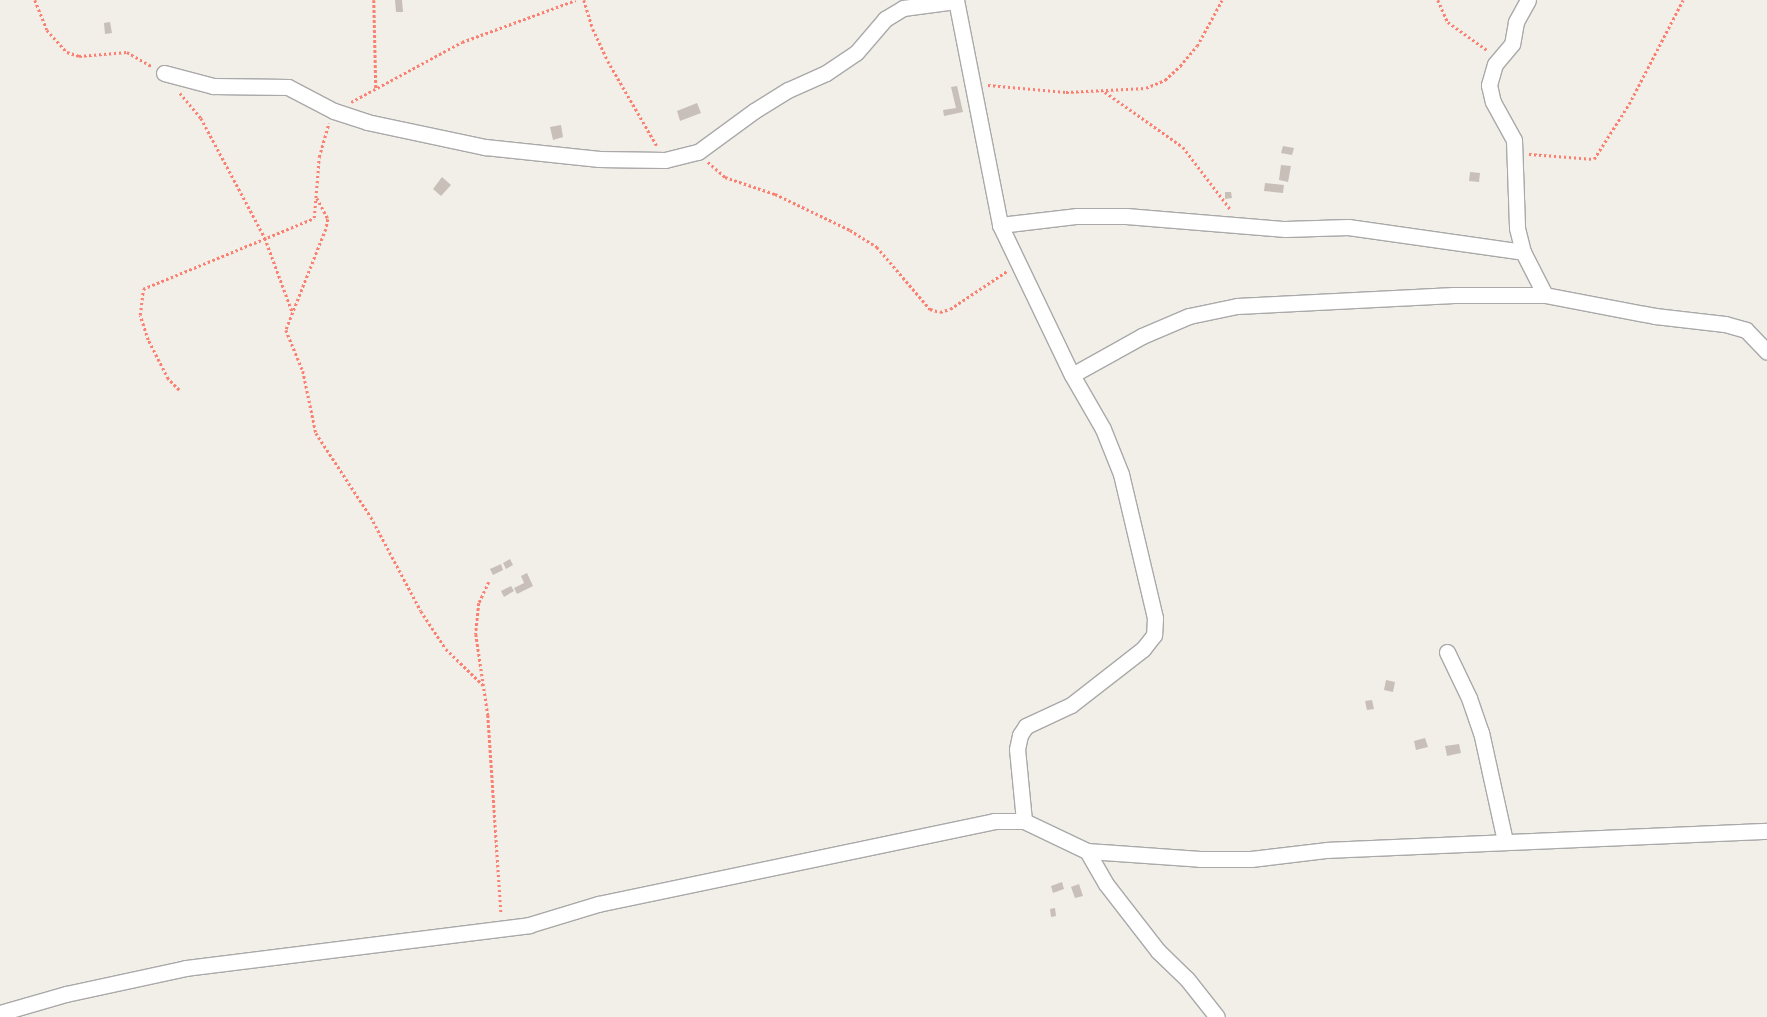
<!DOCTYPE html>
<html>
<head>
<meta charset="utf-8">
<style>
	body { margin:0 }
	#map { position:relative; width:1767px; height:1017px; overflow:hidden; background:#f2efe9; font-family:Montserrat,sans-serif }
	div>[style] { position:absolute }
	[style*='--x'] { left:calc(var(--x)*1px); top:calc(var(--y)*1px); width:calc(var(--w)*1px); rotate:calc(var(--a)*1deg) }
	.building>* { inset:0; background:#c7bfb8 }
	.path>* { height:2.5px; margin-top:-1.25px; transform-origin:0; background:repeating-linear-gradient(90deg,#fa8072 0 2.5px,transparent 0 5px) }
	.roads { filter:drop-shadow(1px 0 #a9a9a9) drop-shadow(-1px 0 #a9a9a9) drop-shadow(0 1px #a9a9a9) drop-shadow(0 -1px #a9a9a9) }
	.minor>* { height:15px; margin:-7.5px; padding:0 7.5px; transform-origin:7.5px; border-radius:7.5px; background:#fff }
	span { translate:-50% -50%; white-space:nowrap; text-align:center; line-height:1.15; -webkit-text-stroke:4px #fff; paint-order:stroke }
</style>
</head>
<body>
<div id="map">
	<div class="building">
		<i style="clip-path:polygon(395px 0,402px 0,403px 12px,396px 12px)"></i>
		<i style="clip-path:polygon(110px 22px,112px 33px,105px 34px,104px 23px)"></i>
		<i style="clip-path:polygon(957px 86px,963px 112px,944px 116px,943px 110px,956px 108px,951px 87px)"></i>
		<i style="clip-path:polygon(697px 103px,701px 113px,680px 121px,677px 111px)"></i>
		<i style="clip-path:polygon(561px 125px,563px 137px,553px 140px,550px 127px)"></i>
		<i style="clip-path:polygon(1283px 146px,1294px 148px,1292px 155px,1281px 153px)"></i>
		<i style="clip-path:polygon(1281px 165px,1291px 166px,1288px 182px,1279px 180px)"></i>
		<i style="clip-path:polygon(1470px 172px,1480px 173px,1479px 182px,1469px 181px)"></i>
		<i style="clip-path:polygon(442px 177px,451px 185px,441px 196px,433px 189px)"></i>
		<i style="clip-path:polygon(1265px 183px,1284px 185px,1283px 193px,1264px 191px)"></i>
		<i style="clip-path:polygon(1225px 192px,1231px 192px,1232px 198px,1225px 199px)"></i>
		<i style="clip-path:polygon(510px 559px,513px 565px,506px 569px,503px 563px)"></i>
		<i style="clip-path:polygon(501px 564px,503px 570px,493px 575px,490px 569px)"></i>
		<i style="clip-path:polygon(527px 573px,533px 586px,517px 594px,514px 588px,524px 583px,521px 576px)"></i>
		<i style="clip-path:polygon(511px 586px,514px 591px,504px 597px,501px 591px)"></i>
		<i style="clip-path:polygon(1386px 680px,1395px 682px,1393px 692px,1384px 690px)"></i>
		<i style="clip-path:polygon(1372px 700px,1374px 709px,1367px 710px,1365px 701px)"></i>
		<i style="clip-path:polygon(1425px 738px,1428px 747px,1416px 750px,1414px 741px)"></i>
		<i style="clip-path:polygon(1459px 744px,1461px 753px,1447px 756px,1445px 746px)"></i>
		<i style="clip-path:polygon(1062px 882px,1064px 889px,1053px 893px,1051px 886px)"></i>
		<i style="clip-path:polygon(1079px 884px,1083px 896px,1075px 898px,1071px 887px)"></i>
		<i style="clip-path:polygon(1055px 908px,1056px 916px,1051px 917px,1050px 909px)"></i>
	</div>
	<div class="path">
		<i style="--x:35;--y:0;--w:32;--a:68"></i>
		<i style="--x:47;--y:30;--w:30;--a:48"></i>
		<i style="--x:67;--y:52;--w:13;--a:18"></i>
		<i style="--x:79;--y:56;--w:48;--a:-4.8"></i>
		<i style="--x:127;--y:52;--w:28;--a:30"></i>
		<i style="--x:374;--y:0;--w:88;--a:88.7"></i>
		<i style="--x:584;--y:0;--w:30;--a:73"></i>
		<i style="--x:593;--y:29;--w:35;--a:65"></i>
		<i style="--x:608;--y:61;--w:98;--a:60"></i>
		<i style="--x:1438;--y:0;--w:24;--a:66"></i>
		<i style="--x:1448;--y:22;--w:48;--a:35.7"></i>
		<i style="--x:988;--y:85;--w:78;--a:5.1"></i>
		<i style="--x:1066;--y:92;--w:80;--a:-2.9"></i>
		<i style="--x:1146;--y:88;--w:21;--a:-23"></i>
		<i style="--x:1165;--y:80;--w:21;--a:-43"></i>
		<i style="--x:1180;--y:66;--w:26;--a:-50"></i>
		<i style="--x:1197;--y:46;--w:52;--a:-61.5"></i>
		<i style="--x:1105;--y:92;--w:95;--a:35.2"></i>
		<i style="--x:1183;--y:147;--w:79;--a:52.7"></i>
		<i style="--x:180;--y:93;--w:33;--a:50"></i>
		<i style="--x:201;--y:118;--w:136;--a:61.9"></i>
		<i style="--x:265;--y:238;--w:78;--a:69.7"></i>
		<i style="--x:351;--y:102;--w:126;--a:-28.4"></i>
		<i style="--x:462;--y:42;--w:121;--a:-20.2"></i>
		<i style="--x:1529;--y:154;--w:65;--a:4.4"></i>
		<i style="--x:1594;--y:159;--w:65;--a:-57.5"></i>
		<i style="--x:1629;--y:104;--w:117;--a:-62.6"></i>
		<i style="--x:708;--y:162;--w:23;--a:41"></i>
		<i style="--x:725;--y:177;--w:53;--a:18.8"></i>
		<i style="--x:775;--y:194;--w:83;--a:25.6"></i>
		<i style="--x:850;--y:230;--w:32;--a:32"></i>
		<i style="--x:877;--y:247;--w:82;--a:49.5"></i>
		<i style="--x:930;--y:309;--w:10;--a:17"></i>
		<i style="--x:940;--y:312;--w:10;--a:-17"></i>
		<i style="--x:950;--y:309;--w:69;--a:-33.7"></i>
		<i style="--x:317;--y:198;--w:24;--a:62"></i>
		<i style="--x:328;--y:219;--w:10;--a:101"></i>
		<i style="--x:326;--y:229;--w:109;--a:111.6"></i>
		<i style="--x:286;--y:330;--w:44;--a:67.5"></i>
		<i style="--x:303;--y:371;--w:63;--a:78.2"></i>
		<i style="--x:316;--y:433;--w:100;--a:56.8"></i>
		<i style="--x:371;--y:517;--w:106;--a:62"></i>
		<i style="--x:421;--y:611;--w:45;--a:56.7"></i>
		<i style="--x:446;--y:649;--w:52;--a:44.2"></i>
		<i style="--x:179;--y:390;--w:16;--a:-135"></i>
		<i style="--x:168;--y:379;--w:44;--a:-117.1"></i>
		<i style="--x:148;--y:340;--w:26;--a:-108"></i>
		<i style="--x:140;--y:315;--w:26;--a:-83"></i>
		<i style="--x:143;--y:289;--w:185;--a:-22.5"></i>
		<i style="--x:314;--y:218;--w:61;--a:-85.3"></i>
		<i style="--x:319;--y:157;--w:35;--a:-74"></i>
		<i style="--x:489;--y:582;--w:23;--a:115"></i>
		<i style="--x:479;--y:603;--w:31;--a:96"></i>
		<i style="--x:476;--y:634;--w:82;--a:81.6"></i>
		<i style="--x:488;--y:715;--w:198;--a:86.2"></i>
	</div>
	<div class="roads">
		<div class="minor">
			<i style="--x:956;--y:0;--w:229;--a:78.9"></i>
			<i style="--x:1000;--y:225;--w:166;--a:64.4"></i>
			<i style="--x:1072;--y:375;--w:62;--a:60.1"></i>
			<i style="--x:1103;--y:429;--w:48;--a:68.2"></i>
			<i style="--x:1121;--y:474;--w:148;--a:76.7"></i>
			<i style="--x:1155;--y:618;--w:17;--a:93"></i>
			<i style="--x:1154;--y:635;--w:18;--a:128"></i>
			<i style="--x:1143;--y:649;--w:91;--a:142.1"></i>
			<i style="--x:1071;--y:705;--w:50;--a:155"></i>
			<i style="--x:1026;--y:726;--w:11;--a:124"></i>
			<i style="--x:1020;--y:735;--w:14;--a:102"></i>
			<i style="--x:1017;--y:749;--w:72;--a:84.4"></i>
			<i style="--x:1528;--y:0;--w:25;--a:119"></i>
			<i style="--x:1516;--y:22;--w:22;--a:100"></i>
			<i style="--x:1512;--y:44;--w:26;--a:130"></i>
			<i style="--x:1495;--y:64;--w:22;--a:106"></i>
			<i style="--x:1489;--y:85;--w:17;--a:77"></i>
			<i style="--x:1493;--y:102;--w:43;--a:61.1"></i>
			<i style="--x:1514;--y:140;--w:88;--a:88"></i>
			<i style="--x:1517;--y:228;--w:25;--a:76"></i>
			<i style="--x:1523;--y:252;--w:48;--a:62.9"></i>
			<i style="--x:164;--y:73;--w:51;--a:14.9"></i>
			<i style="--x:213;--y:86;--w:75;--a:0.8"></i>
			<i style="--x:288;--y:87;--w:52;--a:27.6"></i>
			<i style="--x:334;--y:111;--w:35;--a:18"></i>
			<i style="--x:367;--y:122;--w:121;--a:12"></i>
			<i style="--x:485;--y:147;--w:115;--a:6"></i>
			<i style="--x:599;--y:159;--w:66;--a:0.9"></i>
			<i style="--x:665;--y:160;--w:34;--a:-14"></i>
			<i style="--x:698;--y:152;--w:69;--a:-36.2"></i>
			<i style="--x:754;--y:111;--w:40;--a:-32"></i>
			<i style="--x:788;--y:90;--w:42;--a:-24.1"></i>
			<i style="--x:826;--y:73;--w:36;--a:-34"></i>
			<i style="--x:856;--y:53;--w:45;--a:-49.5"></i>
			<i style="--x:885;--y:19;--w:21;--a:-31"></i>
			<i style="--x:903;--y:8;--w:53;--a:-7.5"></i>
			<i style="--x:1000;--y:225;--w:78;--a:-6.7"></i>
			<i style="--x:1077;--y:216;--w:49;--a:0"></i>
			<i style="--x:1126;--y:216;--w:160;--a:4.7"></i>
			<i style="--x:1285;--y:229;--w:63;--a:-1.8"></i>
			<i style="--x:1348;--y:227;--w:177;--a:8.1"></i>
			<i style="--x:1072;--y:375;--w:80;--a:-29.1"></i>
			<i style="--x:1142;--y:336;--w:51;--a:-23.1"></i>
			<i style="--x:1189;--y:316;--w:49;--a:-11.8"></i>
			<i style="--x:1237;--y:306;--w:217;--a:-2.9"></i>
			<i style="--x:1454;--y:295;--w:91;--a:0"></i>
			<i style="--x:1545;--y:295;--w:112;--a:10.8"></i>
			<i style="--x:1655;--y:316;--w:70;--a:6.5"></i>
			<i style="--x:1725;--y:324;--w:22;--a:16"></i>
			<i style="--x:1746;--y:330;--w:30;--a:46"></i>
			<i style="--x:1447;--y:652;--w:51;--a:64.4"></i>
			<i style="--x:1469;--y:698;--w:36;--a:71"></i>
			<i style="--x:1481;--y:732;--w:112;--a:77.6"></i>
			<i style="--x:1087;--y:851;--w:38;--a:60"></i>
			<i style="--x:1106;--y:884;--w:85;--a:52.2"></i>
			<i style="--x:1158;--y:951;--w:40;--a:44"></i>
			<i style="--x:1187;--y:979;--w:48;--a:51.7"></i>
			<i style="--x:0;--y:1013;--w:69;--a:-16.1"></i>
			<i style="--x:66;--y:994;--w:123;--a:-12.2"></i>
			<i style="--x:186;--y:968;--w:346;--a:-7.1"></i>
			<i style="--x:529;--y:925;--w:72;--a:-16.9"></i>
			<i style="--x:598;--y:904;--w:405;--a:-11.8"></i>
			<i style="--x:994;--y:821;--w:30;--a:0"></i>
			<i style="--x:1024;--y:821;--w:70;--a:25.5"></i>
			<i style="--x:1087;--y:851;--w:113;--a:4"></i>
			<i style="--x:1200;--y:859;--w:51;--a:0"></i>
			<i style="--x:1251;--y:859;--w:77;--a:-6.8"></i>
			<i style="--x:1327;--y:850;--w:440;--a:-2.5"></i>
		</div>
	</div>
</div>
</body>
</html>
